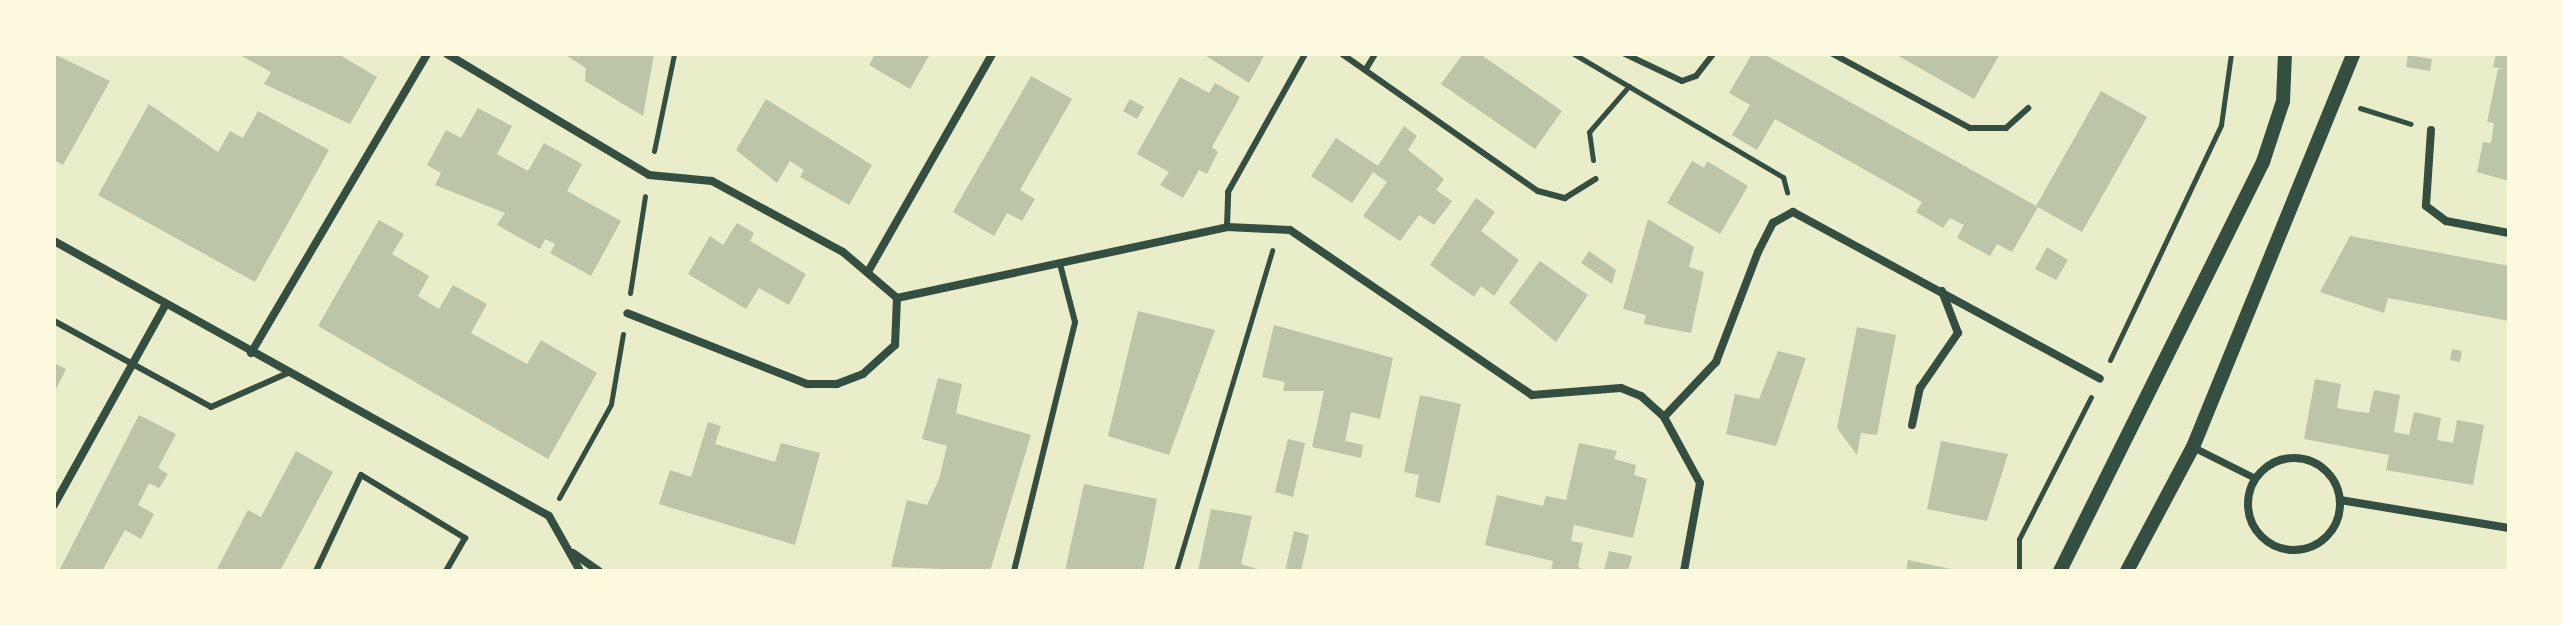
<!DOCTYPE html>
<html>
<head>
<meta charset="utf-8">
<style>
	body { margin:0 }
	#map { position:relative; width:2563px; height:625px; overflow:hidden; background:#e9edc9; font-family:"Work Sans",sans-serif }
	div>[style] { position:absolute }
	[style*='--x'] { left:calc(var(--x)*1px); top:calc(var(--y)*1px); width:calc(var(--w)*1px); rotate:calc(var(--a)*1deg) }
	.building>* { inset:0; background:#bcc5a7 }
	.path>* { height:5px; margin:-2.5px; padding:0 2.5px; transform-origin:2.5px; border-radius:2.5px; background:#344e41 }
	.service>* { height:6px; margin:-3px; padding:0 3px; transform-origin:3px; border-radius:3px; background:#344e41 }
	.pedestrian>* { height:7px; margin:-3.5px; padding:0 3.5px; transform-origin:3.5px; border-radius:3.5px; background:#344e41 }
	.minor>* { height:8px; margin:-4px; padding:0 4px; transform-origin:4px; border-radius:4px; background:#344e41 }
	.minor>.ring { margin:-4px; padding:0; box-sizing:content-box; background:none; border:8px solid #344e41; border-radius:50% }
	.tertiary>* { height:14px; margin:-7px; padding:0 7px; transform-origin:7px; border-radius:7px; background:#344e41 }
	span { translate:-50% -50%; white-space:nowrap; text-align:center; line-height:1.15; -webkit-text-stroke:6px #fefae0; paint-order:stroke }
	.frame { position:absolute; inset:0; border:56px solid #fefae0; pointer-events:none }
</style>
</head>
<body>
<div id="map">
	<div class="building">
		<i style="clip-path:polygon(54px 54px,110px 81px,63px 165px,54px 160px)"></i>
		<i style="clip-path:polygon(238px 54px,338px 54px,377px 77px,350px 124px,264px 84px,271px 72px)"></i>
		<i style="clip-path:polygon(564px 54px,654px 54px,643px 116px,585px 81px,586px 68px)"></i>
		<i style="clip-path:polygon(875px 54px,930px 54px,910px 89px,869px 65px)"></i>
		<i style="clip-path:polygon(1203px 54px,1265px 54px,1249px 83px)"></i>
		<i style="clip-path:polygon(1463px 54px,1480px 54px,1562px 111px,1535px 149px,1441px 84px)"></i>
		<i style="clip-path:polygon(1752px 54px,1764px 54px,2038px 207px,2012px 252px,1997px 244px,1990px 256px,1957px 238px,1964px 225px,1950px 218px,1943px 228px,1916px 212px,1922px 202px,1775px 119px,1757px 150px,1732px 135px,1750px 105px,1729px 93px)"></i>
		<i style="clip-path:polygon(1895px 54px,2000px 54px,1974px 99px)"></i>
		<i style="clip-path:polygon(2496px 54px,2509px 54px,2509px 181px,2477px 172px,2483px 142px,2491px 143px,2494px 123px,2487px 122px,2498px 69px,2505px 69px,2493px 67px)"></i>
		<i style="clip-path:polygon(2408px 55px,2432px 59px,2430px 71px,2406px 67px)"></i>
		<i style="clip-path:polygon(1031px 76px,1072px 99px,1020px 190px,1035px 199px,1022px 221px,1007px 213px,994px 236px,953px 212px)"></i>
		<i style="clip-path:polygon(1180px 77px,1209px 93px,1215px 83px,1240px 97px,1212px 147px,1218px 152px,1207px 174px,1199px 170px,1183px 198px,1160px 185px,1169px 172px,1137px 154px)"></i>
		<i style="clip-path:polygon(2101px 91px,2147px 117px,2082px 232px,2036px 206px)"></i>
		<i style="clip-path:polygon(766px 99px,872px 165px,849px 205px,800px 177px,804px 170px,790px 161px,777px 183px,736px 150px)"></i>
		<i style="clip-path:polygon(1130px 99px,1144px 107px,1137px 119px,1123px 111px)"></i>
		<i style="clip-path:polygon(149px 104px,218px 152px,230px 131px,243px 138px,258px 111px,329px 150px,255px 282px,98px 195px)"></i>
		<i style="clip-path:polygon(478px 108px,512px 126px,497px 154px,528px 171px,544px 143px,582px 164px,567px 191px,621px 221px,591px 276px,550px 253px,555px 244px,545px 239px,540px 249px,497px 225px,505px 213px,435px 185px,441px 173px,427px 165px,446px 130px,461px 138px)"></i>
		<i style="clip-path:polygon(1404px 126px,1417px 136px,1408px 150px,1444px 179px,1436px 190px,1452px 201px,1434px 225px,1419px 215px,1400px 241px,1363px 216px,1387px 182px,1373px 172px,1352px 203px,1311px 176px,1336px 138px,1378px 166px)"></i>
		<i style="clip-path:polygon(1692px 161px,1704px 168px,1707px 161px,1748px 186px,1720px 234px,1667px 203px)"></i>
		<i style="clip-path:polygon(1476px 198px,1495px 212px,1481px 231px,1519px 260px,1494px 296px,1481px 286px,1474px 297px,1430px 265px)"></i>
		<i style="clip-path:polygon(1648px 219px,1694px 247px,1689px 267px,1704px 272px,1691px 333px,1644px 324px,1646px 315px,1623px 309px)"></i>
		<i style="clip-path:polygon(379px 220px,404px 234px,392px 254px,429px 276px,418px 296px,439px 309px,453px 285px,487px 304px,471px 333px,527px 364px,541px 340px,597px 373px,548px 459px,318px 326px)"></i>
		<i style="clip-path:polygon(737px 223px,754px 233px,750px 241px,806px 274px,789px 305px,759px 288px,746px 309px,688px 274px,710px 236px,723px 245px)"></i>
		<i style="clip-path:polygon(2350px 236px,2509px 266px,2509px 321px,2388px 298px,2384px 313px,2320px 292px)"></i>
		<i style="clip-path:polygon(2047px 247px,2068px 260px,2056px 280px,2035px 269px)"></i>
		<i style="clip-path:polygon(1589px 251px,1616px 270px,1612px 284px,1581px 263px)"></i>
		<i style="clip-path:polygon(1540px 261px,1588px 295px,1556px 342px,1509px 303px)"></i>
		<i style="clip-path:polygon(1138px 311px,1215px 330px,1169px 455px,1108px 436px)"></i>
		<i style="clip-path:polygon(1274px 325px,1393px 358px,1380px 419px,1351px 412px,1345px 441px,1363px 445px,1361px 458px,1312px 447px,1324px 391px,1283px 391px,1285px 382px,1262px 377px)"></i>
		<i style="clip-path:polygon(1857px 327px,1896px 335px,1877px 435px,1861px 433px,1857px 455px,1837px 428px)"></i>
		<i style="clip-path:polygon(2452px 349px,2462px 351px,2460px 362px,2450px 360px)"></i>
		<i style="clip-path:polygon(1778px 351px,1806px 358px,1776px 446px,1726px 434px,1735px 394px,1759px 399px)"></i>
		<i style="clip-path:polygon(54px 363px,66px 369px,54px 393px)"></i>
		<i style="clip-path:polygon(938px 378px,962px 384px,956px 413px,1031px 435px,990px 571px,891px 567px,907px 500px,927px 505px,939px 479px,947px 446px,922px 439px)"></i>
		<i style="clip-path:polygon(2315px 379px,2341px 384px,2337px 408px,2353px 411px,2369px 413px,2374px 390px,2400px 395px,2394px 432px,2409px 435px,2414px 412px,2441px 418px,2437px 440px,2453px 443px,2457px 420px,2484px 425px,2473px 485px,2386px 470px,2389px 455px,2304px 439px)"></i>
		<i style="clip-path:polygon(1420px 395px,1461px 404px,1440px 503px,1415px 497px,1419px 475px,1404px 472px)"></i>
		<i style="clip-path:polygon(139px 415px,176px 434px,158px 468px,168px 474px,159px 488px,149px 483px,138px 505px,154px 514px,141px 539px,125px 530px,102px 571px,59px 571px)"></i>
		<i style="clip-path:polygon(708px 422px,721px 426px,715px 444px,775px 462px,781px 443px,820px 453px,795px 545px,659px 504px,670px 470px,691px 477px)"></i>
		<i style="clip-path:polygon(1288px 439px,1305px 443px,1293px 497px,1275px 492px)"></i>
		<i style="clip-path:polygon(1941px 441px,2008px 454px,1987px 521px,1927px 509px)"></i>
		<i style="clip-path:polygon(1579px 443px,1617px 451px,1614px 459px,1636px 465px,1634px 475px,1647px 479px,1633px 538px,1574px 525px,1571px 541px,1583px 543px,1578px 567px,1587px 571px,1551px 571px,1553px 561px,1485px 545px,1497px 495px,1543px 506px,1546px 496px,1566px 500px)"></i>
		<i style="clip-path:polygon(296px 451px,333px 472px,280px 571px,217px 569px,248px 510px,261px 517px)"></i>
		<i style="clip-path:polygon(1084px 484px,1157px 499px,1143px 571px,1065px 571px)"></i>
		<i style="clip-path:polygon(1211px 509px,1252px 516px,1241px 564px,1264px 571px,1198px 571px)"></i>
		<i style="clip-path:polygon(1294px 531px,1309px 535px,1301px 571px,1285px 571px)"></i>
		<i style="clip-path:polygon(1609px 551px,1632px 556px,1628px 571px,1604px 570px)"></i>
		<i style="clip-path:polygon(1908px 560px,1956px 570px,1956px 571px,1906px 571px)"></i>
	</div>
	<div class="path">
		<i style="--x:1574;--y:54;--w:243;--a:30.5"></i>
		<i style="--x:1783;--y:177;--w:16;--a:75"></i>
		<i style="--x:2360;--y:108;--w:53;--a:17.4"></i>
		<i style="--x:654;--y:151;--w:99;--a:-78.3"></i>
		<i style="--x:1593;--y:160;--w:28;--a:-98"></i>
		<i style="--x:1589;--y:132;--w:61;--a:-49"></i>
		<i style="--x:630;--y:293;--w:98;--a:-81.2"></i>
		<i style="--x:2110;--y:360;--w:260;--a:-64.7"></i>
		<i style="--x:2221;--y:125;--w:72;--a:-82"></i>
		<i style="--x:559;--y:498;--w:107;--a:-61"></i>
		<i style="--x:611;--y:404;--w:71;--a:-80.3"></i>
		<i style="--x:1176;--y:571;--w:335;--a:-73.3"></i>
		<i style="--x:2019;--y:571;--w:32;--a:-90"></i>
		<i style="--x:2019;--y:539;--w:159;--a:-63.1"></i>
	</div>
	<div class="service">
		<i style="--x:1342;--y:54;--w:239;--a:35"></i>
		<i style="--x:1538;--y:191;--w:28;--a:15"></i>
		<i style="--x:1565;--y:198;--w:36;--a:-32"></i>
		<i style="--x:1625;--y:54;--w:63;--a:25.3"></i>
		<i style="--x:1682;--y:81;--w:15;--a:-20"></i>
		<i style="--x:1696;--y:76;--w:28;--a:-52"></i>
		<i style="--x:1833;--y:54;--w:156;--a:28.4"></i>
		<i style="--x:1970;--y:128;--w:36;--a:0"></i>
		<i style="--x:2006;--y:128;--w:30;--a:-42"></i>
		<i style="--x:1366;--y:69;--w:17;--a:-59"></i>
		<i style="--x:1227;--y:227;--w:35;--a:-88"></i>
		<i style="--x:1228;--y:192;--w:158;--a:-60.8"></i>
		<i style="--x:54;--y:321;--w:179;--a:28.7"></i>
		<i style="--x:211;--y:407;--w:84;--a:-23.8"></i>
		<i style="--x:316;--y:571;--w:106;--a:-64.9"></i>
		<i style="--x:361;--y:475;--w:122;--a:31.2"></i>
		<i style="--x:465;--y:538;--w:38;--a:120"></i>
		<i style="--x:1014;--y:571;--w:256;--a:-76.2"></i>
		<i style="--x:1075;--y:322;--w:56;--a:-104.5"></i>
	</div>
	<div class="pedestrian">
		<i style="--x:2193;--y:447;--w:69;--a:26.6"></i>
	</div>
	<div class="minor">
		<i style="--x:447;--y:54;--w:235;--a:30.9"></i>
		<i style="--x:649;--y:175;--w:63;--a:5.4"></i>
		<i style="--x:712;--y:181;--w:149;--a:28.5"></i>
		<i style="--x:843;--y:252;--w:71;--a:40.4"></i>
		<i style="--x:897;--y:298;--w:47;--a:92.4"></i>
		<i style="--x:895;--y:345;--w:43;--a:137.8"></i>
		<i style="--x:863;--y:374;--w:28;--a:159"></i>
		<i style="--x:837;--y:384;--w:30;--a:180"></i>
		<i style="--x:807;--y:384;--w:193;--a:-158.5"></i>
		<i style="--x:2431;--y:130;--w:76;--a:93.8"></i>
		<i style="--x:2426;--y:206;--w:25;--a:37"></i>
		<i style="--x:2446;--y:221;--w:64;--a:10.8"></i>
		<i style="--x:54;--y:241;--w:566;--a:29.05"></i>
		<i style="--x:549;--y:516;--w:63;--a:60.6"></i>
		<i style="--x:869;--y:270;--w:249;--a:-60.3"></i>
		<i style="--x:897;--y:298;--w:338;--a:-12.1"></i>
		<i style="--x:1227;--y:227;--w:63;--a:2.7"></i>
		<i style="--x:1290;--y:230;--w:293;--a:34.3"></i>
		<i style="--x:1532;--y:395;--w:89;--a:-4.5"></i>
		<i style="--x:1621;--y:388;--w:22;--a:22"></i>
		<i style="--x:1641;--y:396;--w:31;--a:42"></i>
		<i style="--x:1664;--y:417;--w:75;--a:61.4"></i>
		<i style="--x:1700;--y:483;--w:89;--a:100.3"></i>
		<i style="--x:251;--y:353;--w:347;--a:-59.5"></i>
		<i style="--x:1664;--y:417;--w:76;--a:-46.6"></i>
		<i style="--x:1716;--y:362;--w:118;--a:-69.1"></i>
		<i style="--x:1758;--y:252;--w:33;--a:-63"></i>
		<i style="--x:1773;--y:223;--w:23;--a:-29"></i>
		<i style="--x:1793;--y:212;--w:349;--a:28.5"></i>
		<i style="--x:1912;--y:425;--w:38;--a:-78"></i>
		<i style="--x:1920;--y:388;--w:67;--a:-55.4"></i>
		<i style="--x:1958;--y:333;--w:45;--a:-110.9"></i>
		<i class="ring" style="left:2248px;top:458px;width:84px;height:84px"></i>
		<i style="--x:2340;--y:500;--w:171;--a:9.4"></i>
		<i style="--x:54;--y:505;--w:230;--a:-60.9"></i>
		<i style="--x:573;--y:553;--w:32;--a:35"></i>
	</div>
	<div class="tertiary">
		<i style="--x:2060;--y:571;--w:457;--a:-63.6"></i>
		<i style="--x:2263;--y:162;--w:64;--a:-71.8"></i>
		<i style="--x:2283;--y:101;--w:47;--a:-87.6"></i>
		<i style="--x:2127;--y:571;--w:140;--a:-62"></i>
		<i style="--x:2193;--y:447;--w:424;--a:-67.8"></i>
	</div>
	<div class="frame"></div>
</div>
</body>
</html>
